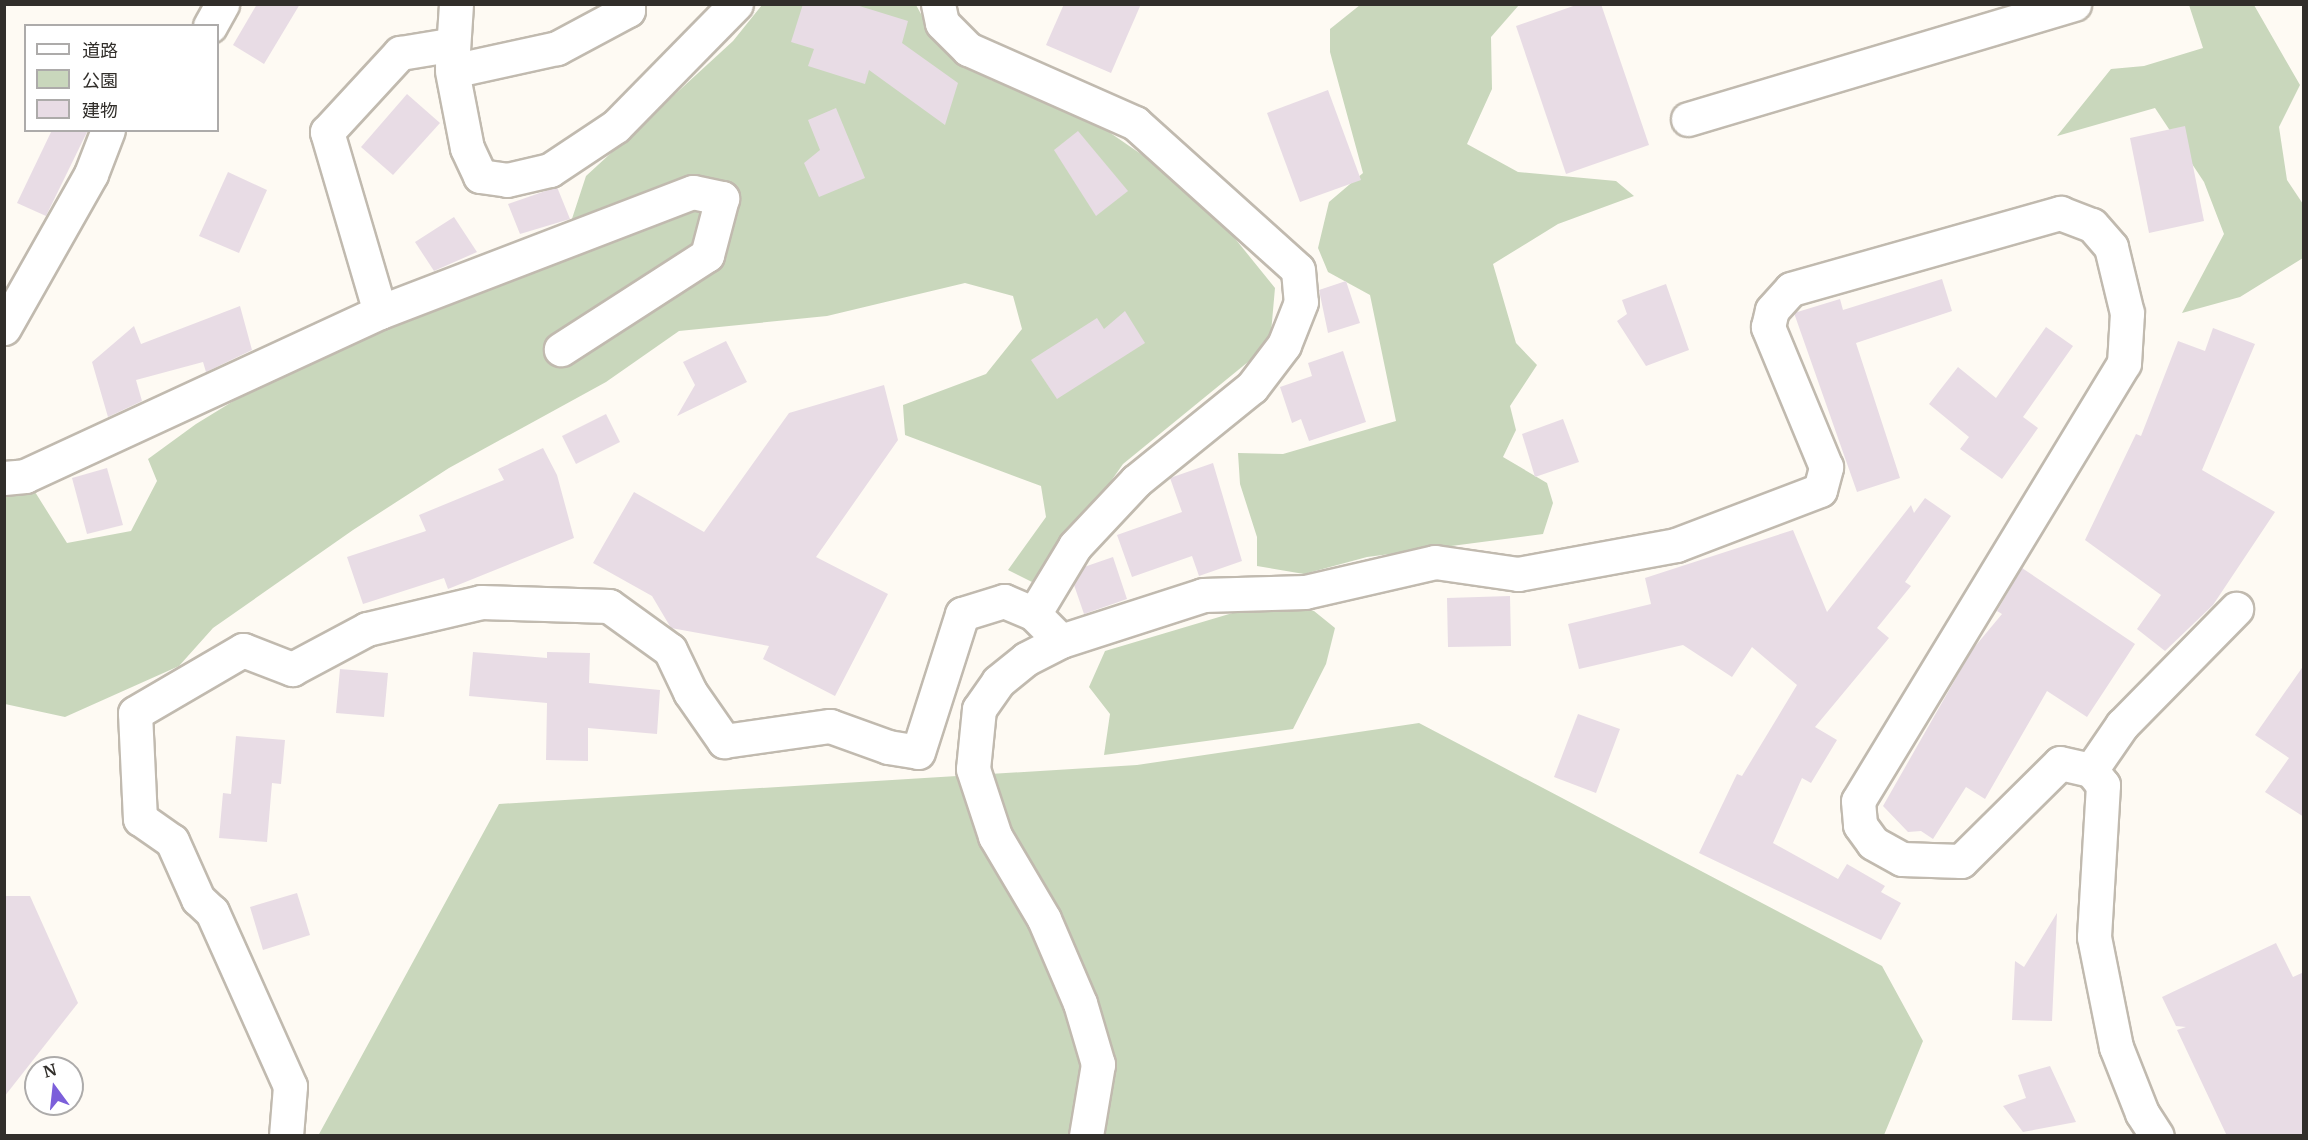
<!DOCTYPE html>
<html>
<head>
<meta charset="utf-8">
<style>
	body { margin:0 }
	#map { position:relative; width:2308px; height:1140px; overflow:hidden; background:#fefaf3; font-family:Merriweather,"Noto Sans JP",serif }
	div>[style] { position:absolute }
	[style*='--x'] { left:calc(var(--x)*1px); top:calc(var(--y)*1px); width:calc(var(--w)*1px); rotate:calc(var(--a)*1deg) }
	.green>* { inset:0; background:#c9d7bc }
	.building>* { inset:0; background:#e8dce5 }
	.roads { filter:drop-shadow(2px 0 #c1baaf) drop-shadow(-2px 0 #c1baaf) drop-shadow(0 2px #c1baaf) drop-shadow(0 -2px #c1baaf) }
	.minor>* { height:33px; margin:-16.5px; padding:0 16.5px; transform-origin:16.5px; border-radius:16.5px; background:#fff }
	span { translate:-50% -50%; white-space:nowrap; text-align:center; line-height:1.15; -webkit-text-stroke:4.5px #fff; paint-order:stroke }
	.frame { position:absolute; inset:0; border:6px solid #312e2a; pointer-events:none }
	.legend { position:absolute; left:24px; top:24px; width:195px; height:108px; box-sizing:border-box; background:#fff; border:2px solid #adabaa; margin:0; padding:8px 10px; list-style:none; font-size:18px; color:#312e2a }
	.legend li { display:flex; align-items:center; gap:12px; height:30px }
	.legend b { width:30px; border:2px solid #adabaa }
	.north { position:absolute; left:24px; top:1056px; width:60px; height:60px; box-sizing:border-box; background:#fff; border:2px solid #adabaa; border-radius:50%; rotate:345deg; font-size:16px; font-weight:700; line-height:24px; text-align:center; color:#312e2a }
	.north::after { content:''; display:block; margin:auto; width:21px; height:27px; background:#7c5fda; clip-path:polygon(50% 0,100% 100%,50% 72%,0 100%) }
</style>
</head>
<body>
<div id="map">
	<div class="green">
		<i style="clip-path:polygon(762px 5px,916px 5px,935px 39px,991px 80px,1061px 99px,1199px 194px,1275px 288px,1270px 344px,1123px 464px,1038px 585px,1008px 570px,1046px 517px,1041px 486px,905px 435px,903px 405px,986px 374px,1022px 329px,1013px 296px,965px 283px,827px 316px,679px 331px,606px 382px,449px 468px,353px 530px,213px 628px,179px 666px,65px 717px,5px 704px,5px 485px,25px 476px,67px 543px,131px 531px,157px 481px,148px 459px,196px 424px,333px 340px,567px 234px,586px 176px,733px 41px)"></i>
		<i style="clip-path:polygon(1360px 5px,1519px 5px,1491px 37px,1492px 89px,1467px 144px,1518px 172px,1616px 181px,1634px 196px,1558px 224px,1493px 264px,1516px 343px,1537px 365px,1510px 406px,1516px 430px,1503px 457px,1547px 483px,1553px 503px,1543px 534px,1367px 557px,1304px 574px,1257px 566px,1257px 537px,1240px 484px,1238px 453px,1283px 454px,1396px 421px,1370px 295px,1328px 272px,1318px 248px,1329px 202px,1363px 173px,1330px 52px,1330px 29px)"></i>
		<i style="clip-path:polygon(2189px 5px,2254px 5px,2300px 85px,2279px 127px,2287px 180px,2303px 204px,2303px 258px,2240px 297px,2182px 313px,2224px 234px,2204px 182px,2155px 108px,2057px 136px,2111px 69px,2144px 66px,2203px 48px)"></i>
		<i style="clip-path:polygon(1276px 600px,1314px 611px,1335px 628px,1326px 664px,1293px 729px,1104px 755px,1110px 714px,1089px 687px,1105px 651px)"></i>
		<i style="clip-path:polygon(1419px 723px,1882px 966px,1923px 1041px,1884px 1135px,318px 1136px,499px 804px,1137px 765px)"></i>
	</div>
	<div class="building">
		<i style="clip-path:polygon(257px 4px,300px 4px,264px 64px,233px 45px)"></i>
		<i style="clip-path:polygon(803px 4px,853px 4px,908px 21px,902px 43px,958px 83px,945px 125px,869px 70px,865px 84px,808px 66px,814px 49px,791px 42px)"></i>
		<i style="clip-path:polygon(1064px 4px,1141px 4px,1111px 73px,1046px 45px)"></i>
		<i style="clip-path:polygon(1579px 4px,1601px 4px,1649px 145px,1566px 174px,1516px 26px)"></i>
		<i style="clip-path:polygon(1328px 90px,1361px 180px,1300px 202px,1267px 113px)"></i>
		<i style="clip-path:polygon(407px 94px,440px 123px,393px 175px,361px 147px)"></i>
		<i style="clip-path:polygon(836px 108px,865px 178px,819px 197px,804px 163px,820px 150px,808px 120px)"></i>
		<i style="clip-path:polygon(2185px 126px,2204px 221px,2149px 233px,2130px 138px)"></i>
		<i style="clip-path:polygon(52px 130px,88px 130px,46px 216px,17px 203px)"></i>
		<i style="clip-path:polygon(1078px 131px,1128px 191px,1096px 216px,1054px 150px)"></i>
		<i style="clip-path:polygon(228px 172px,267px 190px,239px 253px,199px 236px)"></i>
		<i style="clip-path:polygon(557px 187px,570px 219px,520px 234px,508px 204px)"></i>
		<i style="clip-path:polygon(454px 217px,477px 252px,434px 271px,415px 242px)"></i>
		<i style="clip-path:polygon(1942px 279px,1952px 311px,1856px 343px,1900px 478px,1857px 492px,1794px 313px,1840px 299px,1843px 310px)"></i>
		<i style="clip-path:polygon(1346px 281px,1360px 323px,1328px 333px,1319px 290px)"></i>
		<i style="clip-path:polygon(1666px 284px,1689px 350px,1646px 366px,1617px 321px,1627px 314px,1622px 300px)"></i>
		<i style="clip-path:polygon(240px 306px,252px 350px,206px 372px,203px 362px,136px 380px,142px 401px,108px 417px,92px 362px,134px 326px,141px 344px)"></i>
		<i style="clip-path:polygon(1125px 311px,1145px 343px,1057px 399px,1031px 360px,1097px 318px,1104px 329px)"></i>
		<i style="clip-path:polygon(2046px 327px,2073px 346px,2023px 417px,2038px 428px,2002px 479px,1960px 449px,1969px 437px,1929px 404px,1958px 367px,1996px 398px)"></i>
		<i style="clip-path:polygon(2213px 328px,2255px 344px,2202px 470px,2275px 512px,2213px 605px,2165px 651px,2137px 629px,2161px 595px,2085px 540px,2136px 434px,2141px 436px,2178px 341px,2205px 351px)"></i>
		<i style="clip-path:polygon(726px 341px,747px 382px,677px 416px,695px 385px,683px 362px)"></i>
		<i style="clip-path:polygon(1343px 351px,1366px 422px,1309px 441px,1301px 419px,1292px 423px,1280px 387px,1312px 376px,1308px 363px)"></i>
		<i style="clip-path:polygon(884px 385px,898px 440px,816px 557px,888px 594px,835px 696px,763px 659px,769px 646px,671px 628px,652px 596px,593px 563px,634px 492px,704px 532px,789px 413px)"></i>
		<i style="clip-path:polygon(606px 414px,620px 442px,576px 464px,562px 436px)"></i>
		<i style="clip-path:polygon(1563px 419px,1579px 462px,1535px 477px,1522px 434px)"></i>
		<i style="clip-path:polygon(543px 448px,557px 475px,574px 538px,448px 589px,444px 578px,363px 604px,347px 557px,426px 531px,419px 515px,504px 480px,498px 469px)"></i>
		<i style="clip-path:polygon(1213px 463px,1242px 561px,1199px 576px,1192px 556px,1132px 577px,1117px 535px,1182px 512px,1170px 478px)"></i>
		<i style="clip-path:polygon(107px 468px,123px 525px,87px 534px,72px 478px)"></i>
		<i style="clip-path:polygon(1925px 498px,1951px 516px,1905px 582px,1911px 586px,1877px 628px,1889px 638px,1815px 727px,1837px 740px,1811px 783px,1802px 778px,1773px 843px,1838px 879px,1847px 864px,1885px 886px,1881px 892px,1901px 903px,1881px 940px,1699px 853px,1737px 774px,1742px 776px,1797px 685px,1752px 647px,1732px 677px,1683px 645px,1579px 669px,1568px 624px,1651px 604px,1645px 578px,1793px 530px,1827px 612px,1911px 505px,1914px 513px)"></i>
		<i style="clip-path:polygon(1113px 557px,1127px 599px,1084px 614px,1074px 585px,1084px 567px)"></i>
		<i style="clip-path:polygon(2022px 568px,2135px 644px,2087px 717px,2047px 691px,1985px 799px,1966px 787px,1933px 839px,1921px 831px,1908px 832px,1883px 806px,1972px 650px,2002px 614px,1997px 611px)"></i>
		<i style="clip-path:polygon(1510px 596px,1511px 646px,1448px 647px,1447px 598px)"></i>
		<i style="clip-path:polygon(473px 652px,547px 658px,547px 652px,590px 653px,589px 683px,660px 690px,657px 734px,588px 728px,588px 761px,546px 760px,547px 703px,469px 696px)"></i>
		<i style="clip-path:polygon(2304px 665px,2304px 817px,2265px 792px,2289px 758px,2255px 735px)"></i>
		<i style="clip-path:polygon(340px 669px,388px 673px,384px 717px,336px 713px)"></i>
		<i style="clip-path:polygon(1578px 714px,1620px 729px,1596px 793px,1554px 777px)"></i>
		<i style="clip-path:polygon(236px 736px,285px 740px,281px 784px,272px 783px,267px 842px,219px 838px,223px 793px,231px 794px)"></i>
		<i style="clip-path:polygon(297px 893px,310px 935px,263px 950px,250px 907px)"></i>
		<i style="clip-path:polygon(4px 896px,30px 896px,78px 1003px,4px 1097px)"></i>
		<i style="clip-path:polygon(2057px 913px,2052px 1021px,2012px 1020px,2015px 961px,2024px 967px)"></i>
		<i style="clip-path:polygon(2276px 943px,2293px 977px,2304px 972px,2304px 1136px,2227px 1136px,2177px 1030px,2186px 1027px,2176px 1026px,2162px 997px)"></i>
		<i style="clip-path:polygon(2050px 1066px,2076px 1122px,2023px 1132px,2003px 1106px,2026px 1098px,2018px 1075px)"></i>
	</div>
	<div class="roads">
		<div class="minor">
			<i style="--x:628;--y:4;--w:6;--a:90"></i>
			<i style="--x:628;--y:10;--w:81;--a:151.8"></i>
			<i style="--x:557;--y:48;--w:107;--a:167.6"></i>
			<i style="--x:452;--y:71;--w:78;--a:79"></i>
			<i style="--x:467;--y:148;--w:31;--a:65"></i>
			<i style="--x:480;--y:176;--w:27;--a:8"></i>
			<i style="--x:507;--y:180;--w:44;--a:-13.1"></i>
			<i style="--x:550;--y:170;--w:79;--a:-33.7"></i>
			<i style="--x:616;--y:126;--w:171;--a:-45.5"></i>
			<i style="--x:938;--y:4;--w:19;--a:78"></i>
			<i style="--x:942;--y:23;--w:37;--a:45"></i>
			<i style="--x:968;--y:49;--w:183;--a:23.9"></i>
			<i style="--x:1135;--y:123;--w:219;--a:42"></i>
			<i style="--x:1298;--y:270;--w:32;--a:85"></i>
			<i style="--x:1301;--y:302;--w:46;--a:111.6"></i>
			<i style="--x:1284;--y:345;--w:53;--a:127.3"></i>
			<i style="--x:1252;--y:387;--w:149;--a:141"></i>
			<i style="--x:1136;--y:481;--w:89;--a:133.2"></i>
			<i style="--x:1075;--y:546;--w:79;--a:121.1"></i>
			<i style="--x:210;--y:26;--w:25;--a:-61"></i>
			<i style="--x:452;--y:66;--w:62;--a:-86.3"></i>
			<i style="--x:1688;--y:119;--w:403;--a:-16.6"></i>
			<i style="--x:380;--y:312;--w:335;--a:-21"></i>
			<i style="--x:693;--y:192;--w:30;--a:12"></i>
			<i style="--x:722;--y:198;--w:59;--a:104.7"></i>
			<i style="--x:707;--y:255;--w:174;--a:147.2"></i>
			<i style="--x:4;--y:328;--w:177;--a:-60.5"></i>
			<i style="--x:91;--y:174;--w:47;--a:-68.9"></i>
			<i style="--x:4;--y:478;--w:21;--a:-5"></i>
			<i style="--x:25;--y:476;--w:391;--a:-24.8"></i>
			<i style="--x:380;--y:312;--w:188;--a:-106.4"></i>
			<i style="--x:327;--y:132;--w:108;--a:-47.3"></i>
			<i style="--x:400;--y:53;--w:50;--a:-9.3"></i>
			<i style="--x:1061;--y:641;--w:39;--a:153"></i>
			<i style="--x:1026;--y:659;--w:36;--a:141"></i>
			<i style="--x:998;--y:682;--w:33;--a:125"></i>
			<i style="--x:979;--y:709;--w:60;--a:95.7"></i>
			<i style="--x:973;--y:769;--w:71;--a:71.8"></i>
			<i style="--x:995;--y:836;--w:96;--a:59.4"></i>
			<i style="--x:1044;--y:919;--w:91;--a:66.8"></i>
			<i style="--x:1080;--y:1003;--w:64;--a:73.6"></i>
			<i style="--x:1098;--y:1064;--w:73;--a:99.5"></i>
			<i style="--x:2091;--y:770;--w:55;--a:-55.4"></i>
			<i style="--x:2122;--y:725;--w:163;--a:-45.5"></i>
			<i style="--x:286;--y:1136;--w:50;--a:-85.4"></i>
			<i style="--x:290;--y:1086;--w:191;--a:-114.1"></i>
			<i style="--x:212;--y:912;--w:19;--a:-137"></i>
			<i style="--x:198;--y:899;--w:64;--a:-114.1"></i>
			<i style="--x:172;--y:841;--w:39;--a:-145"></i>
			<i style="--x:140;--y:819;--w:106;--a:-92.7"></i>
			<i style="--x:135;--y:713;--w:125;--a:-30.3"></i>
			<i style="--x:243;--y:650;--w:53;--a:21.2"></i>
			<i style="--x:292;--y:669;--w:85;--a:-28.1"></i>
			<i style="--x:367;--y:629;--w:117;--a:-13.3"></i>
			<i style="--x:481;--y:602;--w:128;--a:1.8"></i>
			<i style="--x:609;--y:606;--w:75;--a:35.8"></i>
			<i style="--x:670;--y:650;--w:47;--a:64.5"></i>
			<i style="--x:690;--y:692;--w:60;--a:55.2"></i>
			<i style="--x:724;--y:741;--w:107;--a:-8.1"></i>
			<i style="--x:830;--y:726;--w:62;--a:19.9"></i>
			<i style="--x:888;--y:747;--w:30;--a:9"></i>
			<i style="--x:918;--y:752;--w:145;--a:-72.3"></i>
			<i style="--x:962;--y:614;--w:44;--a:-17.2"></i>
			<i style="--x:1004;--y:601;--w:33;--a:23"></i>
			<i style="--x:1034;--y:614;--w:38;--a:45"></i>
			<i style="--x:1061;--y:641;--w:149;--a:-17.9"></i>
			<i style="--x:1203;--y:595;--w:102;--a:-1.7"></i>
			<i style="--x:1305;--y:592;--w:133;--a:-13"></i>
			<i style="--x:1435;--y:562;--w:84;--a:8.2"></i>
			<i style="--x:1518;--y:574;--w:161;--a:-10.4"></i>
			<i style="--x:1676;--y:545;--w:154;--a:-20.9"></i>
			<i style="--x:1820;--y:490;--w:24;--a:-75"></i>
			<i style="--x:1826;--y:467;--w:152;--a:-112.5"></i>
			<i style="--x:1768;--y:327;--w:17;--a:-77"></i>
			<i style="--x:1772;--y:310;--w:28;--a:-48"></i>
			<i style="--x:1791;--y:289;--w:280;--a:-15.8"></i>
			<i style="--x:2060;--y:213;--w:34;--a:21"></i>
			<i style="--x:2092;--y:225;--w:29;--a:49"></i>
			<i style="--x:2111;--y:247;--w:68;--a:76.4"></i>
			<i style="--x:2127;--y:313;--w:50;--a:93.4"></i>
			<i style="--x:2124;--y:363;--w:512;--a:121.27"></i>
			<i style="--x:1858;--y:801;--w:24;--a:85"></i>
			<i style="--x:1860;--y:825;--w:22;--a:54"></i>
			<i style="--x:1873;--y:843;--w:33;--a:29"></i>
			<i style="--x:1902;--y:859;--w:59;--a:1.9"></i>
			<i style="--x:1961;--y:861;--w:139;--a:-44.7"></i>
			<i style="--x:2060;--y:763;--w:32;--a:13"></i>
			<i style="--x:2091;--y:770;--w:19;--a:51"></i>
			<i style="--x:2103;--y:785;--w:152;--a:93.4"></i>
			<i style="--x:2094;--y:937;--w:112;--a:78.7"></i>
			<i style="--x:2116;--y:1047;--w:71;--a:68.5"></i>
			<i style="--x:2142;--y:1113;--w:27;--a:57"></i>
		</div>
	</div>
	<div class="frame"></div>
	<ul class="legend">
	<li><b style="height:8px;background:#fff"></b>道路</li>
	<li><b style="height:16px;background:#c9d7bc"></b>公園</li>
	<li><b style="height:16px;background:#e8dce5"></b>建物</li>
	</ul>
	<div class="north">N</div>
</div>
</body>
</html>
